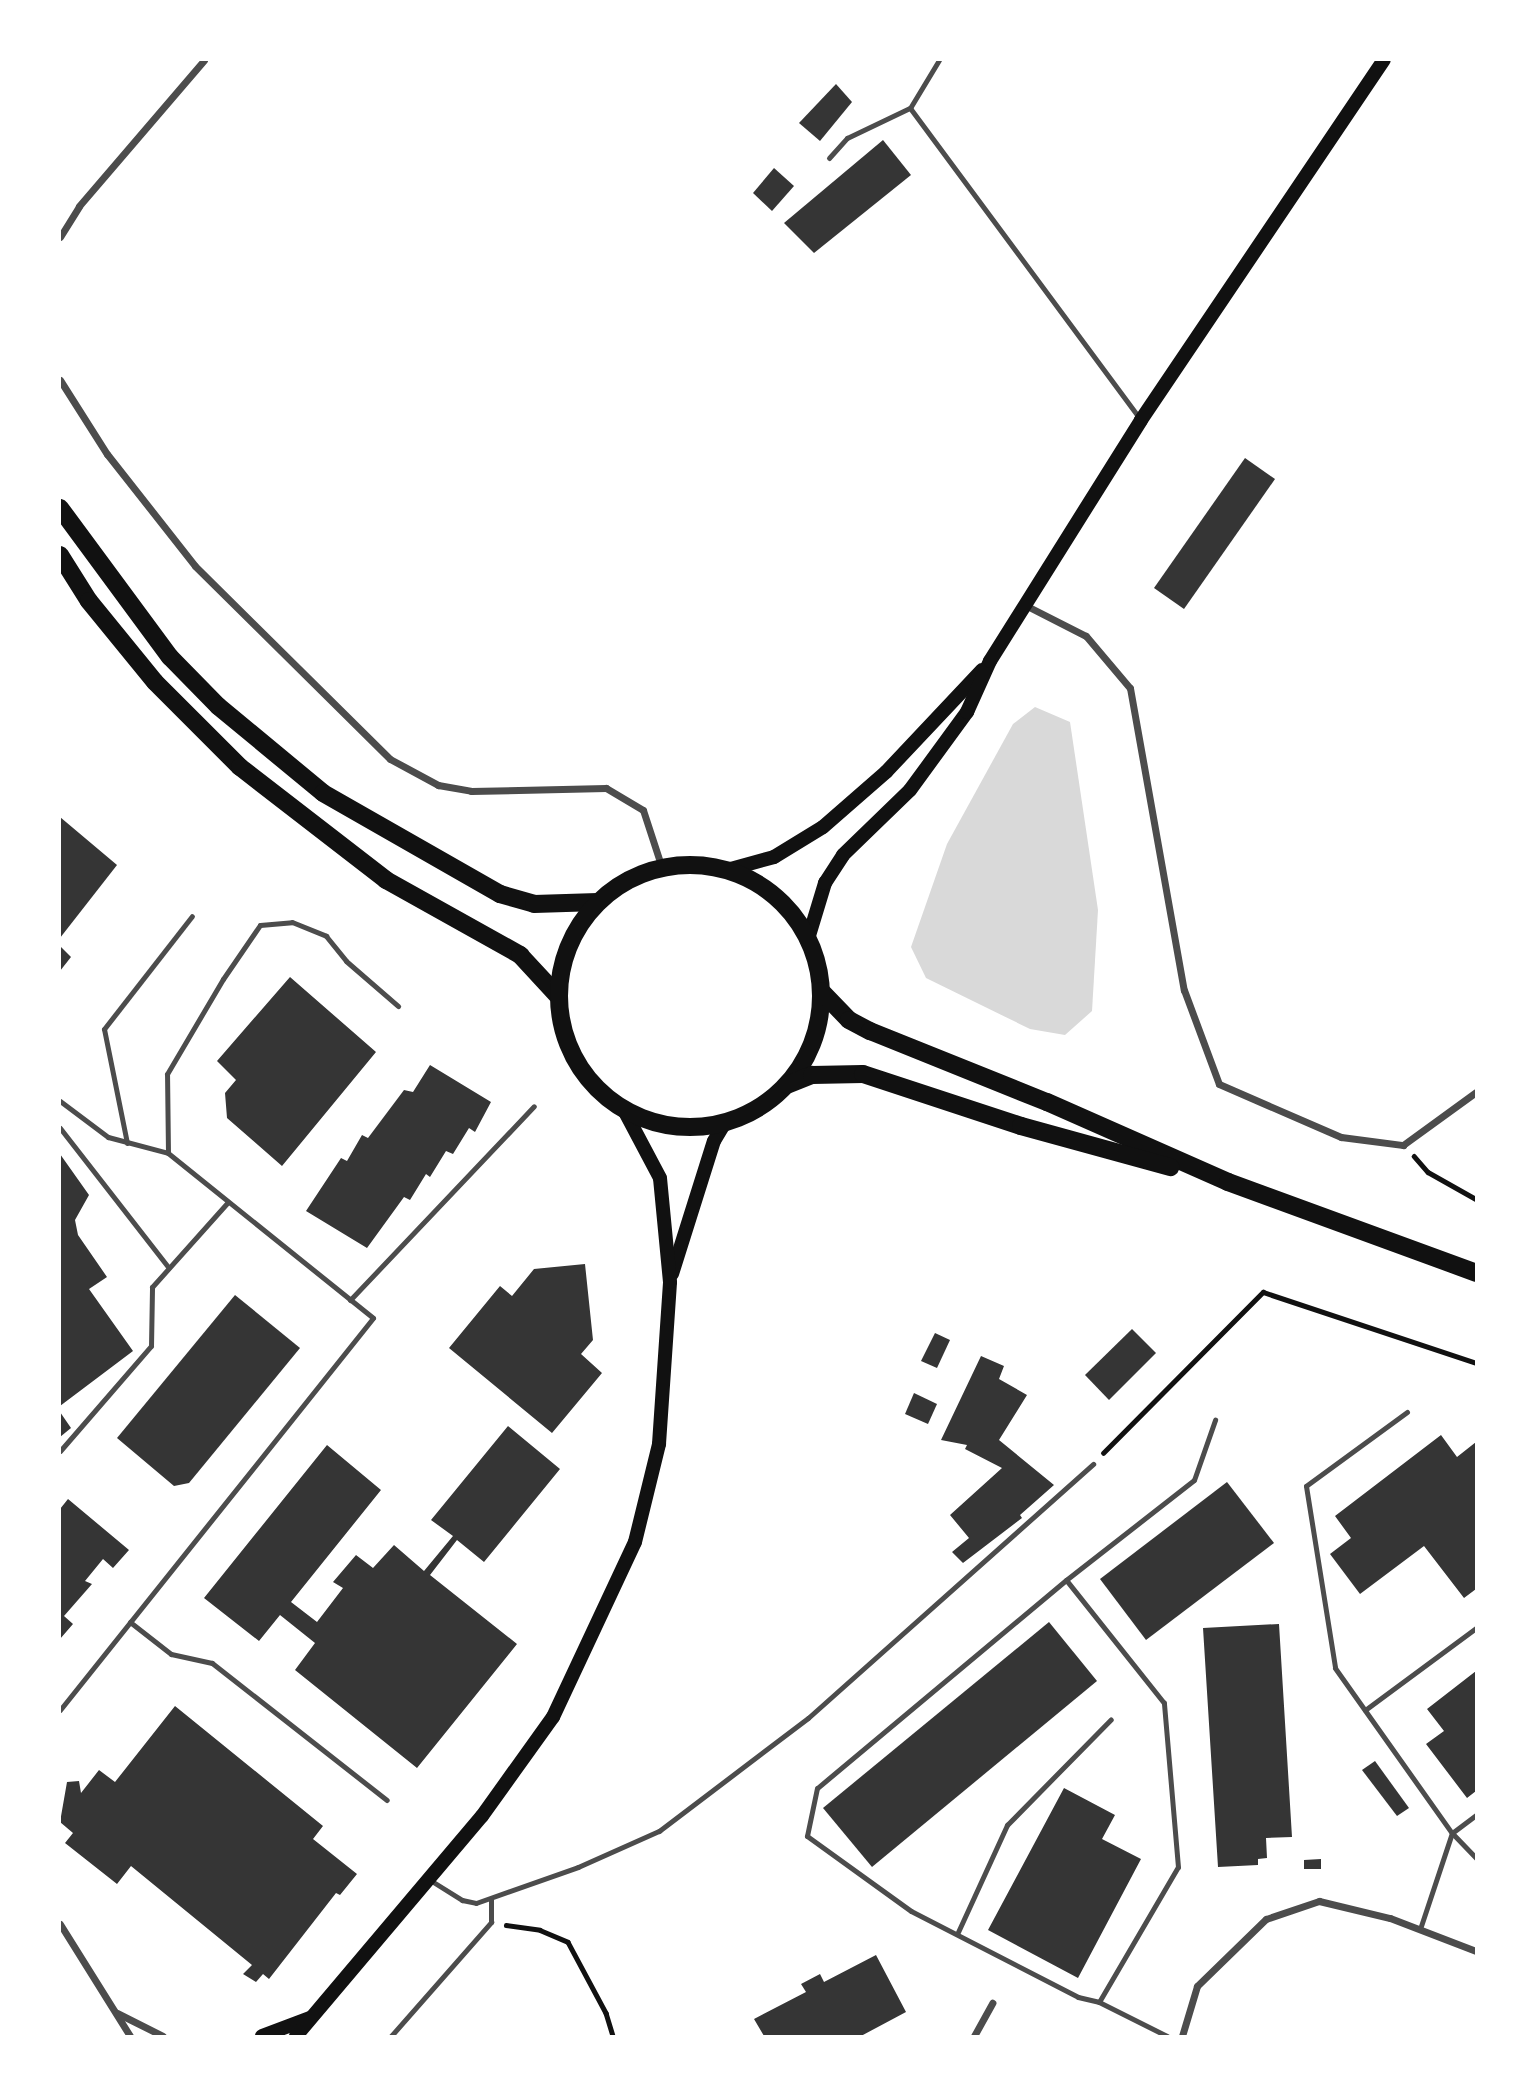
<!DOCTYPE html>
<html>
<head>
<meta charset="utf-8">
<style>
	body { margin:0 }
	#map { position:relative; width:1536px; height:2096px; overflow:hidden; background:#fff; font-family:"Alegreya Sans",sans-serif }
	div>[style] { position:absolute }
	[style*='--x'] { left:calc(var(--x)*1px); top:calc(var(--y)*1px); width:calc(var(--w)*1px); rotate:calc(var(--a)*1deg) }
	.water>* { inset:0; background:#d9d9d9 }
	.building>* { inset:0; background:#353535 }
	.path>* { height:4.5px; margin:-2.25px; padding:0 2.25px; transform-origin:2.25px; border-radius:2.25px; background:#111 }
	.service>* { height:5px; margin:-2.5px; padding:0 2.5px; transform-origin:2.5px; border-radius:2.5px; background:#4c4c4c }
	.minor>* { height:7px; margin:-3.5px; padding:0 3.5px; transform-origin:3.5px; border-radius:3.5px; background:#4c4c4c }
	.secondary>* { height:14px; margin:-7px; padding:0 7px; transform-origin:7px; border-radius:7px; background:#111 }
	.primary>* { height:18px; margin:-9px; padding:0 9px; transform-origin:9px; border-radius:9px; background:#111 }
	.primary>.ring { margin:-9px; padding:0; box-sizing:content-box; background:none; border:18px solid #111; border-radius:50% }
	span { translate:-50% -50%; white-space:nowrap; text-align:center; line-height:1.15; -webkit-text-stroke:5px #fff; paint-order:stroke }
	.frame { position:absolute; inset:0; border:61px solid #fff; pointer-events:none }
</style>
</head>
<body>
<div id="map">
	<div class="water">
		<i style="clip-path:polygon(1035px 707px,1070px 722px,1098px 910px,1092px 1011px,1065px 1035px,1030px 1029px,926px 978px,911px 947px,947px 844px,1013px 724px)"></i>
	</div>
	<div class="building">
		<i style="clip-path:polygon(836px 84px,852px 102px,820px 141px,799px 123px)"></i>
		<i style="clip-path:polygon(883px 140px,911px 175px,814px 253px,784px 223px)"></i>
		<i style="clip-path:polygon(774px 168px,794px 186px,772px 211px,753px 193px)"></i>
		<i style="clip-path:polygon(1245px 458px,1275px 479px,1184px 609px,1154px 588px)"></i>
		<i style="clip-path:polygon(60px 817px,117px 865px,60px 938px)"></i>
		<i style="clip-path:polygon(60px 946px,71px 957px,60px 971px)"></i>
		<i style="clip-path:polygon(290px 977px,376px 1052px,282px 1166px,227px 1118px,225px 1093px,236px 1080px,217px 1061px)"></i>
		<i style="clip-path:polygon(430px 1065px,491px 1102px,475px 1132px,469px 1128px,453px 1154px,446px 1151px,430px 1177px,426px 1174px,410px 1200px,404px 1197px,367px 1248px,306px 1211px,341px 1158px,347px 1161px,362px 1135px,368px 1138px,404px 1090px,413px 1092px)"></i>
		<i style="clip-path:polygon(60px 1154px,89px 1195px,75px 1220px,78px 1235px,107px 1277px,89px 1289px,133px 1351px,60px 1406px)"></i>
		<i style="clip-path:polygon(585px 1264px,593px 1340px,581px 1354px,602px 1373px,552px 1433px,449px 1348px,500px 1286px,512px 1296px,534px 1269px)"></i>
		<i style="clip-path:polygon(235px 1295px,300px 1348px,189px 1483px,174px 1486px,117px 1438px)"></i>
		<i style="clip-path:polygon(1132px 1329px,1156px 1353px,1109px 1400px,1085px 1375px)"></i>
		<i style="clip-path:polygon(935px 1333px,950px 1340px,937px 1368px,921px 1361px)"></i>
		<i style="clip-path:polygon(981px 1356px,1004px 1366px,999px 1379px,1027px 1395px,999px 1440px,1054px 1485px,1020px 1515px,1022px 1518px,963px 1563px,952px 1552px,969px 1538px,950px 1515px,1002px 1468px,965px 1449px,967px 1445px,941px 1440px)"></i>
		<i style="clip-path:polygon(914px 1393px,937px 1404px,928px 1424px,905px 1414px)"></i>
		<i style="clip-path:polygon(60px 1412px,71px 1428px,60px 1437px)"></i>
		<i style="clip-path:polygon(508px 1426px,560px 1469px,484px 1562px,457px 1540px,430px 1575px,517px 1644px,417px 1768px,295px 1670px,315px 1643px,280px 1615px,259px 1641px,204px 1598px,327px 1445px,381px 1490px,291px 1602px,317px 1622px,343px 1588px,333px 1582px,356px 1555px,373px 1568px,394px 1545px,424px 1571px,453px 1536px,431px 1520px)"></i>
		<i style="clip-path:polygon(1441px 1435px,1457px 1457px,1476px 1442px,1476px 1589px,1464px 1598px,1424px 1546px,1360px 1594px,1330px 1554px,1351px 1538px,1335px 1516px)"></i>
		<i style="clip-path:polygon(1227px 1482px,1274px 1543px,1146px 1640px,1100px 1579px)"></i>
		<i style="clip-path:polygon(68px 1499px,129px 1550px,113px 1568px,103px 1559px,85px 1581px,92px 1584px,64px 1616px,73px 1624px,60px 1639px,60px 1509px)"></i>
		<i style="clip-path:polygon(1049px 1622px,1097px 1681px,872px 1867px,823px 1808px)"></i>
		<i style="clip-path:polygon(1279px 1624px,1292px 1837px,1266px 1838px,1267px 1858px,1258px 1859px,1258px 1865px,1218px 1867px,1203px 1628px)"></i>
		<i style="clip-path:polygon(1476px 1671px,1476px 1791px,1467px 1798px,1426px 1744px,1444px 1731px,1427px 1709px)"></i>
		<i style="clip-path:polygon(175px 1706px,323px 1826px,313px 1839px,357px 1874px,340px 1895px,336px 1893px,269px 1979px,263px 1974px,256px 1982px,243px 1974px,252px 1965px,131px 1866px,117px 1884px,65px 1843px,73px 1833px,60px 1822px,67px 1782px,79px 1781px,81px 1793px,99px 1770px,115px 1782px)"></i>
		<i style="clip-path:polygon(1375px 1761px,1409px 1808px,1397px 1816px,1362px 1770px)"></i>
		<i style="clip-path:polygon(1064px 1788px,1115px 1815px,1102px 1839px,1141px 1859px,1078px 1978px,988px 1930px)"></i>
		<i style="clip-path:polygon(1321px 1859px,1321px 1869px,1304px 1869px,1304px 1860px)"></i>
		<i style="clip-path:polygon(876px 1955px,906px 2012px,861px 2036px,764px 2036px,754px 2019px,806px 1992px,801px 1984px,820px 1974px,824px 1982px)"></i>
	</div>
	<div class="path">
		<i style="--x:1414;--y:1156;--w:21;--a:49"></i>
		<i style="--x:1428;--y:1172;--w:55;--a:29.4"></i>
		<i style="--x:1103;--y:1453;--w:227;--a:-45.2"></i>
		<i style="--x:1263;--y:1292;--w:225;--a:18.4"></i>
		<i style="--x:506;--y:1925;--w:34;--a:8"></i>
		<i style="--x:540;--y:1930;--w:30;--a:23"></i>
		<i style="--x:568;--y:1942;--w:81;--a:61.8"></i>
		<i style="--x:606;--y:2013;--w:24;--a:73"></i>
	</div>
	<div class="service">
		<i style="--x:939;--y:60;--w:56;--a:121.1"></i>
		<i style="--x:910;--y:108;--w:385;--a:53.5"></i>
		<i style="--x:829;--y:158;--w:27;--a:-48"></i>
		<i style="--x:847;--y:138;--w:70;--a:-25.5"></i>
		<i style="--x:60;--y:1101;--w:60;--a:36.9"></i>
		<i style="--x:108;--y:1137;--w:62;--a:14.9"></i>
		<i style="--x:168;--y:1153;--w:263;--a:38.8"></i>
		<i style="--x:373;--y:1318;--w:502;--a:128.61"></i>
		<i style="--x:60;--y:1128;--w:177;--a:52.1"></i>
		<i style="--x:127;--y:1143;--w:116;--a:-101.4"></i>
		<i style="--x:104;--y:1029;--w:143;--a:-52.1"></i>
		<i style="--x:168;--y:1153;--w:79;--a:-90.7"></i>
		<i style="--x:167;--y:1074;--w:110;--a:-59.5"></i>
		<i style="--x:223;--y:979;--w:65;--a:-55.6"></i>
		<i style="--x:260;--y:925;--w:32;--a:-5"></i>
		<i style="--x:292;--y:922;--w:37;--a:22"></i>
		<i style="--x:326;--y:936;--w:32;--a:51"></i>
		<i style="--x:346;--y:961;--w:69;--a:40.9"></i>
		<i style="--x:350;--y:1300;--w:267;--a:-46.5"></i>
		<i style="--x:1407;--y:1412;--w:125;--a:143.8"></i>
		<i style="--x:1306;--y:1486;--w:184;--a:80.9"></i>
		<i style="--x:1335;--y:1668;--w:202;--a:54.7"></i>
		<i style="--x:1452;--y:1833;--w:35;--a:46"></i>
		<i style="--x:60;--y:1451;--w:139;--a:-49.1"></i>
		<i style="--x:151;--y:1346;--w:59;--a:-89"></i>
		<i style="--x:152;--y:1287;--w:114;--a:-48.2"></i>
		<i style="--x:1066;--y:1580;--w:162;--a:-38"></i>
		<i style="--x:1194;--y:1480;--w:64;--a:-70.7"></i>
		<i style="--x:130;--y:1622;--w:52;--a:38"></i>
		<i style="--x:171;--y:1654;--w:42;--a:12.4"></i>
		<i style="--x:212;--y:1663;--w:222;--a:38.1"></i>
		<i style="--x:1365;--y:1710;--w:138;--a:-36.5"></i>
		<i style="--x:430;--y:1880;--w:38;--a:32"></i>
		<i style="--x:462;--y:1900;--w:14;--a:12"></i>
		<i style="--x:476;--y:1903;--w:108;--a:-19.4"></i>
		<i style="--x:578;--y:1867;--w:89;--a:-24"></i>
		<i style="--x:659;--y:1831;--w:187;--a:-37.2"></i>
		<i style="--x:808;--y:1718;--w:382;--a:-41.7"></i>
		<i style="--x:1420;--y:1929;--w:101;--a:-71.6"></i>
		<i style="--x:1452;--y:1833;--w:30;--a:-37"></i>
		<i style="--x:958;--y:1932;--w:118;--a:-65.4"></i>
		<i style="--x:1007;--y:1825;--w:148;--a:-45.5"></i>
		<i style="--x:1099;--y:2002;--w:156;--a:-59.7"></i>
		<i style="--x:1178;--y:1867;--w:165;--a:-94.9"></i>
		<i style="--x:1164;--y:1703;--w:157;--a:-128.5"></i>
		<i style="--x:1066;--y:1580;--w:324;--a:140.1"></i>
		<i style="--x:817;--y:1788;--w:49;--a:101.8"></i>
		<i style="--x:807;--y:1836;--w:128;--a:35.8"></i>
		<i style="--x:911;--y:1911;--w:188;--a:27.2"></i>
		<i style="--x:1078;--y:1997;--w:22;--a:13"></i>
		<i style="--x:1099;--y:2002;--w:76;--a:26.6"></i>
		<i style="--x:391;--y:2036;--w:152;--a:-48.7"></i>
		<i style="--x:491;--y:1922;--w:23;--a:-90"></i>
	</div>
	<div class="minor">
		<i style="--x:60;--y:237;--w:36;--a:-58"></i>
		<i style="--x:79;--y:206;--w:192;--a:-49.4"></i>
		<i style="--x:60;--y:380;--w:88;--a:57.6"></i>
		<i style="--x:107;--y:454;--w:142;--a:51.8"></i>
		<i style="--x:195;--y:566;--w:274;--a:44.7"></i>
		<i style="--x:390;--y:759;--w:55;--a:28.4"></i>
		<i style="--x:438;--y:785;--w:34;--a:10"></i>
		<i style="--x:471;--y:791;--w:135;--a:-1.3"></i>
		<i style="--x:606;--y:788;--w:43;--a:30.7"></i>
		<i style="--x:643;--y:810;--w:61;--a:71.9"></i>
		<i style="--x:1025;--y:605;--w:68;--a:26.9"></i>
		<i style="--x:1086;--y:636;--w:68;--a:49.8"></i>
		<i style="--x:1130;--y:688;--w:307;--a:79.9"></i>
		<i style="--x:1184;--y:990;--w:100;--a:69.6"></i>
		<i style="--x:1219;--y:1084;--w:133;--a:23.5"></i>
		<i style="--x:1341;--y:1137;--w:63;--a:7.4"></i>
		<i style="--x:1403;--y:1145;--w:90;--a:-36"></i>
		<i style="--x:60;--y:1924;--w:132;--a:58"></i>
		<i style="--x:117;--y:2013;--w:51;--a:26.6"></i>
		<i style="--x:974;--y:2036;--w:38;--a:-61"></i>
		<i style="--x:1182;--y:2036;--w:52;--a:-73.3"></i>
		<i style="--x:1197;--y:1986;--w:96;--a:-44.2"></i>
		<i style="--x:1266;--y:1919;--w:56;--a:-18.8"></i>
		<i style="--x:1319;--y:1901;--w:73;--a:13.5"></i>
		<i style="--x:1390;--y:1918;--w:92;--a:21"></i>
	</div>
	<div class="secondary">
		<i style="--x:727;--y:870;--w:49;--a:-15.5"></i>
		<i style="--x:774;--y:857;--w:57;--a:-31.5"></i>
		<i style="--x:823;--y:827;--w:84;--a:-41.1"></i>
		<i style="--x:886;--y:772;--w:140;--a:-46.7"></i>
		<i style="--x:808;--y:939;--w:59;--a:-73.1"></i>
		<i style="--x:825;--y:883;--w:33;--a:-57"></i>
		<i style="--x:843;--y:855;--w:93;--a:-44.1"></i>
		<i style="--x:910;--y:790;--w:97;--a:-53.8"></i>
		<i style="--x:967;--y:712;--w:56;--a:-65.7"></i>
		<i style="--x:990;--y:661;--w:284;--a:-57.9"></i>
		<i style="--x:1141;--y:420;--w:434;--a:-56"></i>
		<i style="--x:672;--y:1274;--w:139;--a:-72.5"></i>
		<i style="--x:714;--y:1141;--w:21;--a:-59"></i>
		<i style="--x:262;--y:2036;--w:51;--a:-20.6"></i>
		<i style="--x:296;--y:2036;--w:288;--a:-49.8"></i>
		<i style="--x:482;--y:1816;--w:122;--a:-54.4"></i>
		<i style="--x:553;--y:1717;--w:193;--a:-64.9"></i>
		<i style="--x:635;--y:1542;--w:101;--a:-76.2"></i>
		<i style="--x:659;--y:1444;--w:162;--a:-86.1"></i>
		<i style="--x:670;--y:1282;--w:104;--a:-95.5"></i>
		<i style="--x:660;--y:1178;--w:75;--a:-117.9"></i>
	</div>
	<div class="primary">
		<i style="--x:60;--y:508;--w:185;--a:53.6"></i>
		<i style="--x:170;--y:657;--w:69;--a:45.6"></i>
		<i style="--x:218;--y:706;--w:136;--a:39.6"></i>
		<i style="--x:323;--y:793;--w:204;--a:29.7"></i>
		<i style="--x:500;--y:894;--w:35;--a:16"></i>
		<i style="--x:534;--y:904;--w:64;--a:-1.8"></i>
		<i style="--x:60;--y:555;--w:54;--a:57.8"></i>
		<i style="--x:89;--y:601;--w:104;--a:50.8"></i>
		<i style="--x:155;--y:682;--w:120;--a:45"></i>
		<i style="--x:240;--y:767;--w:185;--a:37.7"></i>
		<i style="--x:386;--y:880;--w:154;--a:29.2"></i>
		<i style="--x:520;--y:955;--w:54;--a:47.2"></i>
		<i class="ring" style="left:559px;top:865px;width:244px;height:244px"></i>
		<i style="--x:821;--y:991;--w:40;--a:46"></i>
		<i style="--x:849;--y:1020;--w:24;--a:28"></i>
		<i style="--x:870;--y:1031;--w:191;--a:21.9"></i>
		<i style="--x:1047;--y:1102;--w:198;--a:23.8"></i>
		<i style="--x:1228;--y:1182;--w:264;--a:20.1"></i>
		<i style="--x:787;--y:1085;--w:27;--a:-22"></i>
		<i style="--x:812;--y:1075;--w:51;--a:-1.1"></i>
		<i style="--x:863;--y:1074;--w:166;--a:18.2"></i>
		<i style="--x:1021;--y:1126;--w:155;--a:15.4"></i>
	</div>
	<div class="frame"></div>
</div>
</body>
</html>
